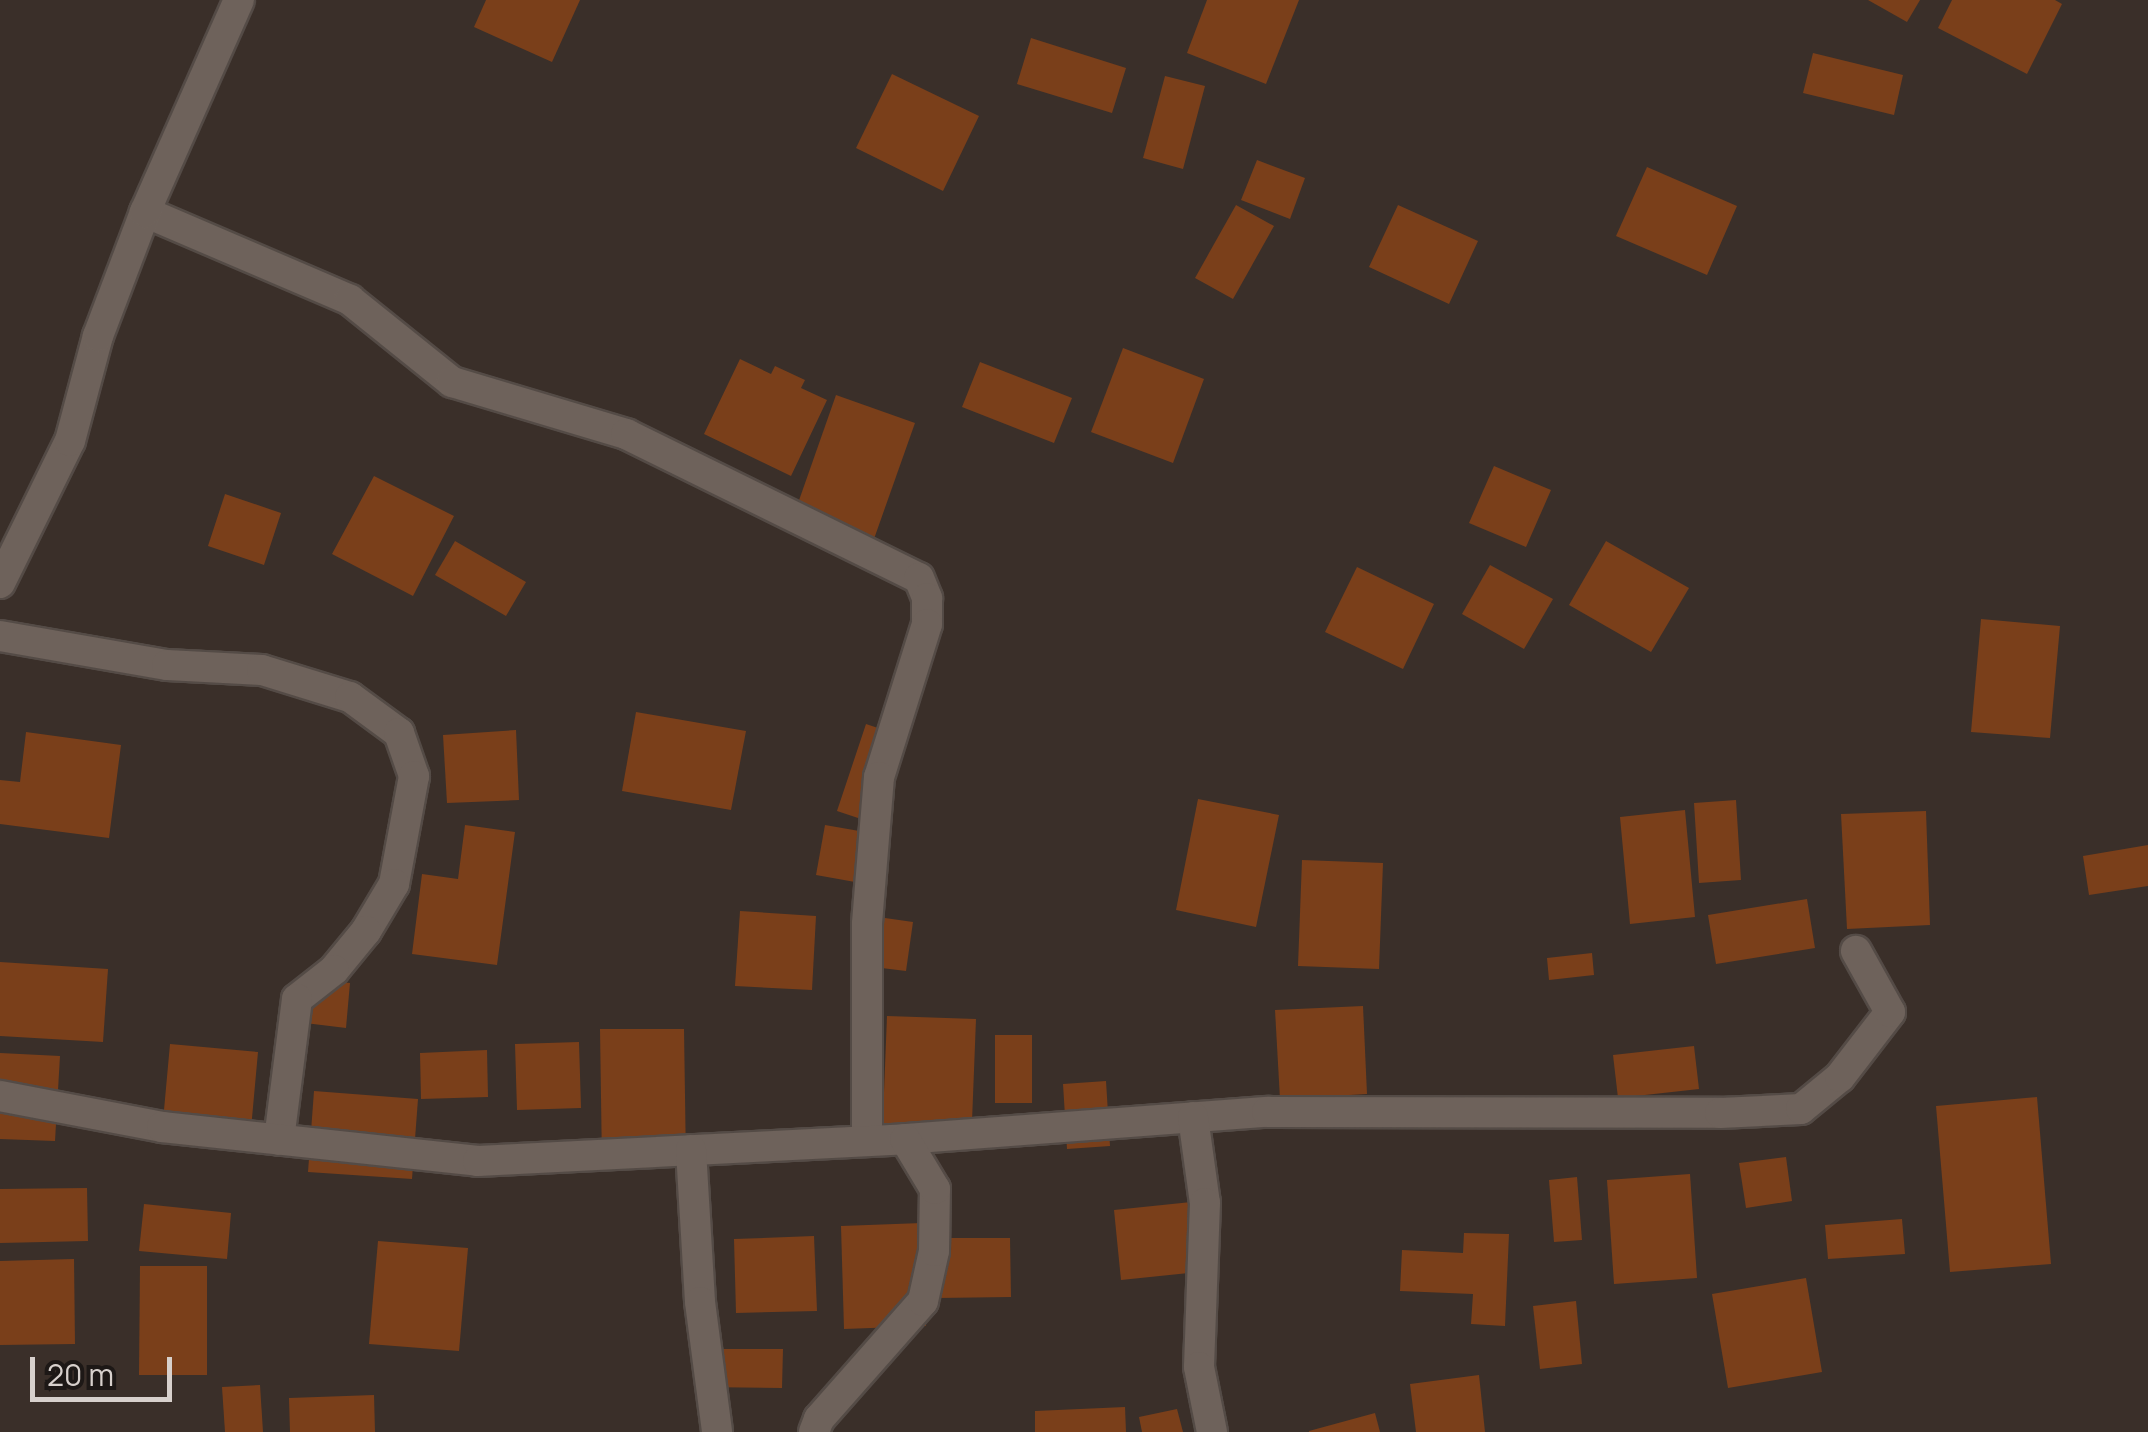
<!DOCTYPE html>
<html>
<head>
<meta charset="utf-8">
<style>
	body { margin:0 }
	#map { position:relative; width:2148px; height:1432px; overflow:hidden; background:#3a2f29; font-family:Manrope,sans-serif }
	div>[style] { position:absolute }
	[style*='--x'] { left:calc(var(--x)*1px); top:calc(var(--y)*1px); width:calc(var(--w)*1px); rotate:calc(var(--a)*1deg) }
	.building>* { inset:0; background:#7a3f1a }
	.roads { filter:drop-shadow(2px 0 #544b46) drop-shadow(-2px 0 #544b46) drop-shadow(0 2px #544b46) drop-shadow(0 -2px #544b46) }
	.street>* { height:30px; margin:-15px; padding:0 15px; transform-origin:15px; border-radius:15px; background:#6e625b }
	span { translate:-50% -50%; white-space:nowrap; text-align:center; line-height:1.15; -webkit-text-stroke:8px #1d1816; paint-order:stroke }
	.scale { position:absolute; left:30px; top:1357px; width:142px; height:45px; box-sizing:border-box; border:5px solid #d7d0cc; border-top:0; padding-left:12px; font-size:30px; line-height:35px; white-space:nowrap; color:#d7d0cc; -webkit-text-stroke:8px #1d1816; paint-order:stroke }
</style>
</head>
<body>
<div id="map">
	<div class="building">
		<i style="clip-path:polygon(486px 0,580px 0,552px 62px,474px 27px)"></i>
		<i style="clip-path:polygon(1207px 0,1299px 0,1266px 84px,1187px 53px)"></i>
		<i style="clip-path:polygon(1868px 0,1920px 0,1907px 22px)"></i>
		<i style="clip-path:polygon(1952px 0,2055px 0,2062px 4px,2027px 74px,1938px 28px)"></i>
		<i style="clip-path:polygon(1031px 38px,1126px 68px,1112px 113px,1017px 84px)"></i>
		<i style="clip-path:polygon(1813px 53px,1903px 75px,1894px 115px,1803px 93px)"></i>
		<i style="clip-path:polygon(892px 74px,979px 116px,943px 191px,856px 148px)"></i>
		<i style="clip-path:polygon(1165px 76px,1205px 86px,1183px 169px,1143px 158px)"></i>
		<i style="clip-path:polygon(1257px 160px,1305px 178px,1290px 219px,1241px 200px)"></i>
		<i style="clip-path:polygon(1647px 167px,1737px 206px,1707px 275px,1616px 236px)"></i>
		<i style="clip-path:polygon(1236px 205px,1274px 226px,1233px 299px,1195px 278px)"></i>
		<i style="clip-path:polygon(1398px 205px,1478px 241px,1449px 304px,1369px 267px)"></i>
		<i style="clip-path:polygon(1123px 348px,1204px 379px,1173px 463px,1091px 432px)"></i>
		<i style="clip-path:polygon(740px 359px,771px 374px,775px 366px,805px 380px,801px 388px,827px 400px,791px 476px,704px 434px)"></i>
		<i style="clip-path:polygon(980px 362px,1072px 398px,1054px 443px,962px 407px)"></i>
		<i style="clip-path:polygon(836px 395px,915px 423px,869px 553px,790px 526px)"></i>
		<i style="clip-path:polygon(1494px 466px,1551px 490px,1526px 547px,1469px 523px)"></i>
		<i style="clip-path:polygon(374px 476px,454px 516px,413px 596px,332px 554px)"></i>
		<i style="clip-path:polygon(225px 494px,281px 513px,264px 565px,208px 546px)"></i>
		<i style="clip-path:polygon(455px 541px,526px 582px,506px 616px,435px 575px)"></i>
		<i style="clip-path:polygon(1606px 541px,1689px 588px,1651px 652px,1569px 605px)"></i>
		<i style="clip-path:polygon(1490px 565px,1553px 599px,1524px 649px,1462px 614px)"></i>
		<i style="clip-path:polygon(1357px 567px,1434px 604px,1403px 669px,1325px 632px)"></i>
		<i style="clip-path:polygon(1981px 619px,2060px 626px,2050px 738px,1971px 732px)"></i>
		<i style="clip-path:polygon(636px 712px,746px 731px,731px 810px,622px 791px)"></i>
		<i style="clip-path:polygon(866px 724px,902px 736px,873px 823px,837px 811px)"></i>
		<i style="clip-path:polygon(516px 730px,519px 800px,447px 803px,443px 735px)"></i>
		<i style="clip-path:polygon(26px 732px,121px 745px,109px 838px,0 824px,0 780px,20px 782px)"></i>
		<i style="clip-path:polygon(1198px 799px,1279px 815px,1256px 927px,1176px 910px)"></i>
		<i style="clip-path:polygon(1736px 800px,1741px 880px,1699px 883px,1694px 803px)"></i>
		<i style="clip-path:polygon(1685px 810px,1695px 917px,1630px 924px,1620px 817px)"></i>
		<i style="clip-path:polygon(1926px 811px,1930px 925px,1847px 929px,1841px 814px)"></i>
		<i style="clip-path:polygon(465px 825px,515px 832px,497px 965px,412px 954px,422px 874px,458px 879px)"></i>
		<i style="clip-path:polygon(825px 825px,865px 832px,855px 882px,816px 875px)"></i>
		<i style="clip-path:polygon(2148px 845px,2148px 886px,2089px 895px,2083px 856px)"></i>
		<i style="clip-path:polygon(1302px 860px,1383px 863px,1379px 969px,1298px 966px)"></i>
		<i style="clip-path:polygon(1807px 899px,1815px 948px,1716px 964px,1708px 915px)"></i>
		<i style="clip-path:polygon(740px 911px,816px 916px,812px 990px,735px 986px)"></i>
		<i style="clip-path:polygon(864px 915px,913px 922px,906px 971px,857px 965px)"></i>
		<i style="clip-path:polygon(1592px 953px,1594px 975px,1549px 980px,1547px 958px)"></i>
		<i style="clip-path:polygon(0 962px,108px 969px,103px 1042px,0 1036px)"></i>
		<i style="clip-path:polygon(310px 979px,350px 983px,346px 1028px,305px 1023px)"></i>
		<i style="clip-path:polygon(1363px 1006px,1367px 1094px,1280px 1099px,1275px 1010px)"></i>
		<i style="clip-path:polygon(887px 1016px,976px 1019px,971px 1147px,882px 1143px)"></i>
		<i style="clip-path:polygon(600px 1029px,684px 1029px,686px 1163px,602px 1164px)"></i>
		<i style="clip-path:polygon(995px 1035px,1032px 1035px,1032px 1103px,995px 1103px)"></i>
		<i style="clip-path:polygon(579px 1042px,581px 1108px,517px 1110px,515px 1044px)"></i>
		<i style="clip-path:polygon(170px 1044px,258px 1052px,249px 1151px,161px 1143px)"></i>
		<i style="clip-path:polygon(1694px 1046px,1699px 1089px,1618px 1098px,1613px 1055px)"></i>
		<i style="clip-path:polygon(487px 1050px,488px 1097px,421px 1099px,420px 1053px)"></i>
		<i style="clip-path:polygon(0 1053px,60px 1056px,55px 1141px,0 1139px)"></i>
		<i style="clip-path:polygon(1106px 1081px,1110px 1146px,1067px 1149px,1063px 1084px)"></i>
		<i style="clip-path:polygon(314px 1091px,418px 1099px,412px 1179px,308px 1172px)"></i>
		<i style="clip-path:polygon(2037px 1097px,2051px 1264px,1950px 1272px,1936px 1106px)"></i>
		<i style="clip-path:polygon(1786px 1157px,1792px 1201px,1746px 1208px,1739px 1163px)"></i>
		<i style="clip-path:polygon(1690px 1174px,1697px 1278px,1614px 1284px,1607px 1180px)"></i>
		<i style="clip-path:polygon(1577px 1177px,1582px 1240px,1554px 1242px,1549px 1180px)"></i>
		<i style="clip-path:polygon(87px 1188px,88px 1241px,0 1243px,0 1189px)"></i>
		<i style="clip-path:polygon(1201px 1201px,1208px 1271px,1121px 1280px,1114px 1210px)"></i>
		<i style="clip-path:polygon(144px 1204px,231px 1213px,227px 1259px,139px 1251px)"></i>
		<i style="clip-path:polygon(1902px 1219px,1905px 1254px,1828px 1259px,1825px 1225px)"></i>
		<i style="clip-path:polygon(922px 1223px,926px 1326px,844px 1329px,841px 1226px)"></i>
		<i style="clip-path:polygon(1464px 1233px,1509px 1234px,1505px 1326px,1471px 1324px,1473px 1294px,1400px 1291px,1402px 1250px,1463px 1253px)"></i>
		<i style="clip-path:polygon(814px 1236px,817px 1311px,736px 1313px,734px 1239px)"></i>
		<i style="clip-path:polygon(936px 1238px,1010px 1238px,1011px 1297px,937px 1298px)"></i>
		<i style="clip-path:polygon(378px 1241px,468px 1248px,459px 1351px,369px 1344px)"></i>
		<i style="clip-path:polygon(74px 1259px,75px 1344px,0 1345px,0 1261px)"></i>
		<i style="clip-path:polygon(140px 1266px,207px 1266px,207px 1375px,139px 1375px)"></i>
		<i style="clip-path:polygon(1806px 1278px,1822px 1372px,1728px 1388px,1712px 1294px)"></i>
		<i style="clip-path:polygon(1576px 1301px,1582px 1364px,1540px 1369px,1533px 1306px)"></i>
		<i style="clip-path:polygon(699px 1349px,783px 1349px,782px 1388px,699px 1387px)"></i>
		<i style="clip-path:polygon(1479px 1375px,1485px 1432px,1416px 1432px,1410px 1384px)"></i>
		<i style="clip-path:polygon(260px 1385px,263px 1432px,225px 1432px,222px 1387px)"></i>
		<i style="clip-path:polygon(374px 1395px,375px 1432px,290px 1432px,289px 1398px)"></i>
		<i style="clip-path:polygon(1125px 1407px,1126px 1432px,1035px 1432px,1035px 1411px)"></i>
		<i style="clip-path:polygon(1177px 1409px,1183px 1432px,1142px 1432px,1139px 1417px)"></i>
		<i style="clip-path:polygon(1375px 1413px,1380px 1432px,1309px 1432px,1309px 1431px)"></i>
	</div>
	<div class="roads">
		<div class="street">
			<i style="--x:145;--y:212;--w:223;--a:23.2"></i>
			<i style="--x:350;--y:300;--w:131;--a:38.8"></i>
			<i style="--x:452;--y:382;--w:182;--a:16.6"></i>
			<i style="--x:626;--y:434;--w:326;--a:26.2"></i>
			<i style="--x:919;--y:578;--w:22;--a:68"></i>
			<i style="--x:927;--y:598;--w:26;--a:90"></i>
			<i style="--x:927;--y:624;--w:160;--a:107.4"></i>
			<i style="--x:879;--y:777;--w:147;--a:94.7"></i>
			<i style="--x:867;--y:924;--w:217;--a:90"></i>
			<i style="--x:0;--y:583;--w:158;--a:-63.8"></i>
			<i style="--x:70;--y:441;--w:109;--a:-75.1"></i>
			<i style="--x:98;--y:336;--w:133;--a:-69.2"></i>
			<i style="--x:145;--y:212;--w:232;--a:-66.1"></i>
			<i style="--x:0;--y:636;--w:169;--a:9.9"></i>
			<i style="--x:167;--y:665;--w:95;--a:3"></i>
			<i style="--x:262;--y:670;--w:92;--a:17.1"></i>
			<i style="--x:350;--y:697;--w:61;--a:36.3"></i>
			<i style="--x:399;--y:733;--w:46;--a:70.8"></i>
			<i style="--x:414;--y:776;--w:110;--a:100.5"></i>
			<i style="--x:394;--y:884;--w:55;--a:120.8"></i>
			<i style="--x:366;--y:931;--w:50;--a:129.4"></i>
			<i style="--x:334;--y:970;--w:47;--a:141.9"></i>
			<i style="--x:297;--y:999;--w:142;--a:97.3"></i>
			<i style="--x:0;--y:1096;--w:165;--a:10.8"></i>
			<i style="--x:162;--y:1127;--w:318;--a:6.1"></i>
			<i style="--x:478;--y:1161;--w:428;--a:-2.9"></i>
			<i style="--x:905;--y:1139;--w:363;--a:-4.3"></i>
			<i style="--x:1267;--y:1112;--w:453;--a:0.1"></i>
			<i style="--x:1720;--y:1113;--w:81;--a:-2.8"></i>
			<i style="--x:1801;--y:1109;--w:50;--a:-39.4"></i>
			<i style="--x:1840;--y:1077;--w:82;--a:-52.4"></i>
			<i style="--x:1890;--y:1012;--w:70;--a:-119.1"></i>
			<i style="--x:1193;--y:1117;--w:87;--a:82.1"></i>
			<i style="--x:1205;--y:1203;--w:164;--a:92.1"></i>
			<i style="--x:1199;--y:1367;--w:66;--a:78.7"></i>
			<i style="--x:691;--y:1150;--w:152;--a:86.6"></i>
			<i style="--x:700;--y:1302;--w:131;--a:82.5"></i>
			<i style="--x:814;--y:1432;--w:14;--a:-69"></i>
			<i style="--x:819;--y:1419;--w:157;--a:-48.6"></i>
			<i style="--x:923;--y:1301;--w:51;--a:-77.6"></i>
			<i style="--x:934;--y:1251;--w:62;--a:-89.1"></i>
			<i style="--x:935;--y:1189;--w:58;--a:-121"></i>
		</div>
	</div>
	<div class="scale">20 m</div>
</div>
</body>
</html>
